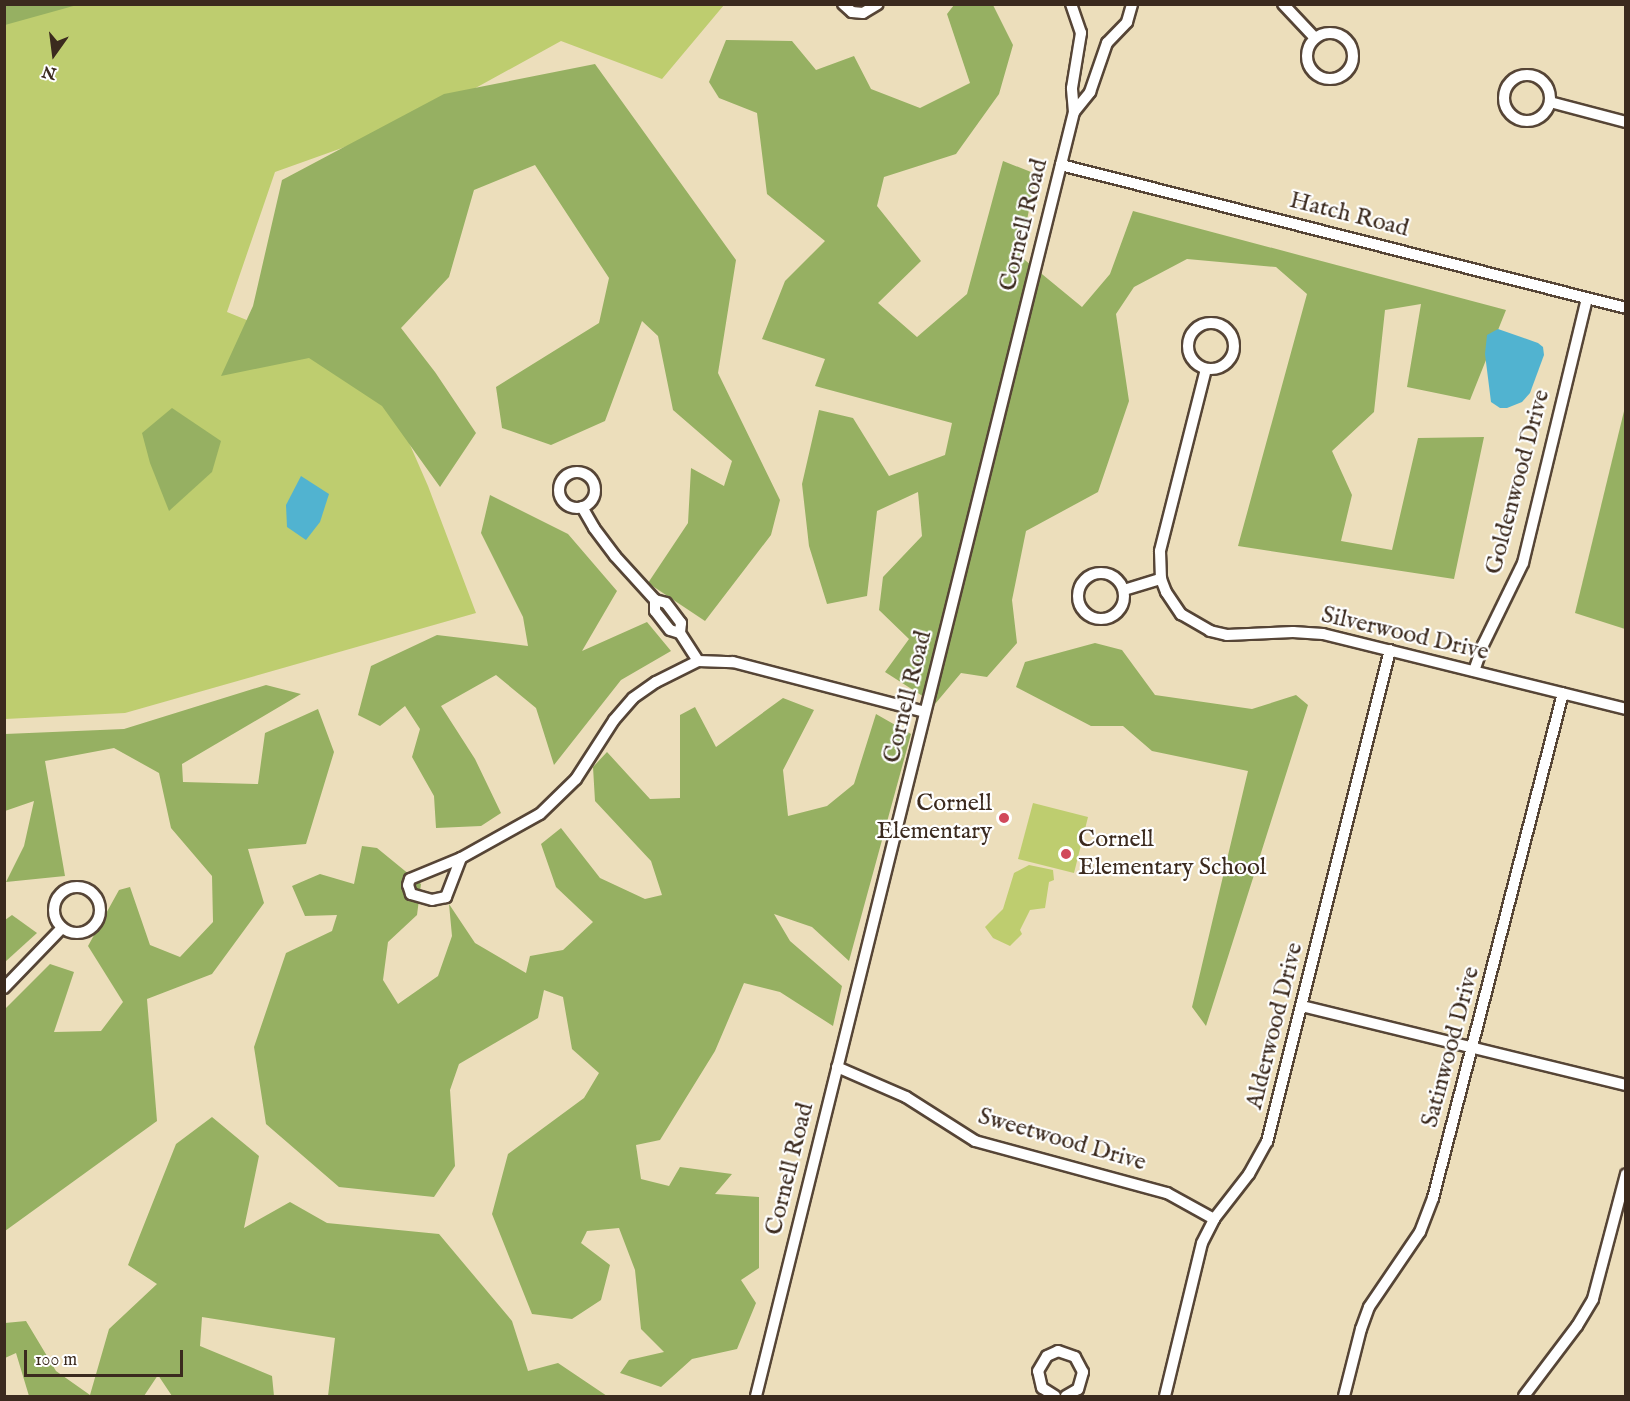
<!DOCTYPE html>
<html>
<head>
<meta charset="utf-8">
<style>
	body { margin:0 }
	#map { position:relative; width:1630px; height:1401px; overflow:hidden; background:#ecdebb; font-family:"IM FELL English",serif }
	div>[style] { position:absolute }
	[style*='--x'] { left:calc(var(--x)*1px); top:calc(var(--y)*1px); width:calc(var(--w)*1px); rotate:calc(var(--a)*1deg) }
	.green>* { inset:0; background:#becd6f }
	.forest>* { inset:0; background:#96b062 }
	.water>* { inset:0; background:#51b3d0 }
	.roads { filter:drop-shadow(2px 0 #564536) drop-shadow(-2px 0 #564536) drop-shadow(0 2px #564536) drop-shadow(0 -2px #564536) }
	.street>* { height:10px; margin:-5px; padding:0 5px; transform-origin:5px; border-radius:5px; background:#fff }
	.street>.ring { margin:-5px; padding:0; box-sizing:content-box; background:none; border:10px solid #fff; border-radius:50% }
	.dots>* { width:16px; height:16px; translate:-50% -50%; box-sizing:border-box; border:3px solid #fff; border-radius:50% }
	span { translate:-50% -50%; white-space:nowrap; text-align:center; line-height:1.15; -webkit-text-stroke:4.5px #fff; paint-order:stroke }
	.street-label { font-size:24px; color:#3b2a1e }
	.poi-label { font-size:24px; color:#3b2a1e }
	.right { translate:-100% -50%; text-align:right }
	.left { translate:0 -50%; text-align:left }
	.frame { position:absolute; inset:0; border:6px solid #3b2a1e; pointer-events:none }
	.north { position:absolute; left:24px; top:24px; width:60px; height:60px; -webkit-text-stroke:4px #fff; paint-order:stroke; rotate:194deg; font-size:16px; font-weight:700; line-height:24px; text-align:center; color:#3b2a1e }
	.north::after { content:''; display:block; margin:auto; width:21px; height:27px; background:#3b2a1e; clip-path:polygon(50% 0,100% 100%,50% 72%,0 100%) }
	.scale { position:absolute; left:24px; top:1350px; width:159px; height:27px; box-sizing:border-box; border:3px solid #3b2a1e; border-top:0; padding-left:8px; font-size:18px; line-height:21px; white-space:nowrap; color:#3b2a1e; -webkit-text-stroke:4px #fff; paint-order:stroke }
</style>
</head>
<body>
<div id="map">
	<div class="green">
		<i style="clip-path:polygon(5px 5px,724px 5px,662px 79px,561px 41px,412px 123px,275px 172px,227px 312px,379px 374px,428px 486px,476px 613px,125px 713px,5px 719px)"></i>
		<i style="clip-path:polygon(1033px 803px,1088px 817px,1074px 873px,1018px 859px)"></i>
		<i style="clip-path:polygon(1029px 865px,1053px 870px,1054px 880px,1049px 882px,1045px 908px,1030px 910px,1020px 930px,1022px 934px,1010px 946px,993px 938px,985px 927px,1003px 909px,1014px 873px)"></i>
	</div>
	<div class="forest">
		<i style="clip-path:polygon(5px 4px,77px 4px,77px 5px,5px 25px)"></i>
		<i style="clip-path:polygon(954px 5px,993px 5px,1013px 45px,999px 94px,956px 154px,884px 177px,877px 206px,921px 261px,878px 303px,917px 337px,967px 294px,1003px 161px,1036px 174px,1020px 256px,1082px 307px,1110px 274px,1133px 211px,1506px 310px,1470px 400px,1407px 387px,1421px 304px,1385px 310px,1374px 412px,1332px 451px,1352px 495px,1341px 541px,1392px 550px,1418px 438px,1484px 437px,1454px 579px,1238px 546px,1307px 294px,1276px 267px,1187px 259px,1134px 287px,1116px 314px,1129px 401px,1098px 492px,1026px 531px,1012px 600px,1017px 643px,987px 677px,961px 673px,935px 704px,885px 672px,909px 639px,879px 610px,883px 577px,922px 536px,918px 492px,877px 511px,867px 596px,827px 604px,809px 546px,802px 484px,819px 410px,853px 418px,889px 476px,945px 455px,952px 423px,815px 386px,825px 359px,762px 339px,785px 281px,825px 241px,767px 194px,757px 113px,719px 98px,709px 82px,726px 40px,792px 41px,816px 70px,854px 56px,871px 89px,920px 108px,970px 83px,947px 14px)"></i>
		<i style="clip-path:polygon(595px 64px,736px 260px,718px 373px,780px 500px,771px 535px,705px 621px,648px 583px,688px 523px,691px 468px,724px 486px,732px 461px,673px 410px,658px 336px,642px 321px,605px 421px,551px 445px,502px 428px,496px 387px,599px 323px,609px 278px,535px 165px,474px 190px,449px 277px,401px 328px,435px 372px,476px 433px,440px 487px,382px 406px,309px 358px,221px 376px,253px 306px,282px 180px,444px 94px)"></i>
		<i style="clip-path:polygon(1625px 407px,1625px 629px,1575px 613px)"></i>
		<i style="clip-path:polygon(172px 408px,221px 441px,212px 472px,169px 511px,150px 463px,142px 433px)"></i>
		<i style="clip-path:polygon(490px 495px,568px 534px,617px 591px,582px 651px,647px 622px,671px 651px,621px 680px,554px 765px,536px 708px,496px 675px,441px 706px,475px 759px,501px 813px,481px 826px,436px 828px,434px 796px,412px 757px,420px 729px,405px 706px,380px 726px,358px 715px,371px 666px,437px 635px,528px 646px,523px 617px,481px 533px)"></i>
		<i style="clip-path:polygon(1095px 643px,1122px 650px,1155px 695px,1252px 709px,1296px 695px,1308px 705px,1206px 1026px,1192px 1007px,1248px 771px,1152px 751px,1123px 726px,1091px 726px,1016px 687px,1025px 662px)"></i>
		<i style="clip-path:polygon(266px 685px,301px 694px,182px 764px,183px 782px,258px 784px,265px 733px,318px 709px,334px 752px,306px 844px,248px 849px,264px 903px,212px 974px,147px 999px,157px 1121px,5px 1231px,5px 1009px,50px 964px,74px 972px,54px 1032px,101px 1031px,123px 1002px,88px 946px,119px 890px,130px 887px,150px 945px,180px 957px,213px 922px,212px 876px,171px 828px,159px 773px,114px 748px,45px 761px,65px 876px,6px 882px,24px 846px,34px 801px,5px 811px,5px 734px,124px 729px)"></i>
		<i style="clip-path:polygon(783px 698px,814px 710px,783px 770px,788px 816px,827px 806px,854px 784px,876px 714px,911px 734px,849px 961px,812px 927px,774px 914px,790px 941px,842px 986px,833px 1026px,780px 992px,744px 983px,715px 1051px,660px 1140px,636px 1145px,641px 1179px,669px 1186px,680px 1167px,732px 1174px,715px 1194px,759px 1197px,759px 1268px,741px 1280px,756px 1303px,737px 1349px,692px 1359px,661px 1387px,620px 1373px,629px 1360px,664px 1352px,641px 1329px,635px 1270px,619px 1228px,587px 1231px,581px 1243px,610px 1265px,601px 1300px,572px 1319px,532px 1314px,492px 1214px,508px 1154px,584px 1098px,599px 1073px,572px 1049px,563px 997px,544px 990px,538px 1018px,459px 1064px,450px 1090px,455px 1166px,434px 1197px,339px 1187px,266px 1124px,254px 1047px,286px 953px,332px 931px,337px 915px,305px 916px,292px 886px,320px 874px,354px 884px,362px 846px,377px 848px,421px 884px,417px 915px,388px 942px,383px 980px,398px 1004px,438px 976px,452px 936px,449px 904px,475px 943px,526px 973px,530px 956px,563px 950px,593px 922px,556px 887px,541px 844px,561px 828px,600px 878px,645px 899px,662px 895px,651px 861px,595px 801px,593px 767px,607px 752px,650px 799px,680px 798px,680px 715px,695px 707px,716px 747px)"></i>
		<i style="clip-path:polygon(12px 915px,37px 933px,5px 962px,5px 920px)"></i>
		<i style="clip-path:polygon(212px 1117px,259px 1156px,244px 1228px,290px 1202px,327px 1223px,439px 1234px,512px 1321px,528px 1371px,558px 1363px,607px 1396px,328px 1396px,335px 1338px,202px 1317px,200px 1346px,272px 1376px,274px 1396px,172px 1396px,158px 1375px,144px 1396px,29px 1396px,16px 1353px,5px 1358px,5px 1323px,26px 1321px,56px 1371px,90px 1395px,109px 1329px,157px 1284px,128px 1265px,176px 1144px)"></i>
	</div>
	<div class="water">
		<i style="clip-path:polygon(1498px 329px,1538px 343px,1543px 347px,1544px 355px,1530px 393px,1522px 402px,1507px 408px,1500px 408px,1491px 402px,1485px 354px,1487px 335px)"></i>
		<i style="clip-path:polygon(301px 476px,329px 494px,320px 522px,306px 540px,287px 527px,286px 505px)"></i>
	</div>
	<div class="roads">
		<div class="street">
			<i style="--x:843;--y:4;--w:12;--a:42"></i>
			<i style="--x:852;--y:12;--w:11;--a:5"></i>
			<i style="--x:863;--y:13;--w:17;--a:-31"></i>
			<i style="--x:1283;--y:4;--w:47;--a:46.7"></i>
			<i class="ring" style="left:1307px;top:33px;width:36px;height:36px"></i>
			<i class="ring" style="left:1504px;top:75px;width:36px;height:36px"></i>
			<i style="--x:1550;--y:102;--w:79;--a:14.7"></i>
			<i style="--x:1074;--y:112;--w:26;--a:-51"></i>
			<i style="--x:1090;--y:92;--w:52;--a:-70.9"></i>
			<i style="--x:1107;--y:43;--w:29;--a:-46"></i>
			<i style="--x:1127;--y:22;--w:19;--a:-74"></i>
			<i style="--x:1061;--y:165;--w:583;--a:14.2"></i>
			<i class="ring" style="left:1188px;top:323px;width:36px;height:36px"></i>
			<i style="--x:1206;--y:369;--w:188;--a:104.2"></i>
			<i style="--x:1160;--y:551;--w:28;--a:88"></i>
			<i style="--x:1161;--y:579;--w:14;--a:69"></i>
			<i style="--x:1166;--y:592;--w:27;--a:56"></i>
			<i style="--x:1181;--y:614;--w:34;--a:30"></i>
			<i style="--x:1210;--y:631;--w:17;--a:13"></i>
			<i style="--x:1227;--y:635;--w:66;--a:-2.6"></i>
			<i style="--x:1293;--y:632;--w:30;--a:4"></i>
			<i style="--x:1323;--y:634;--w:312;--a:13.9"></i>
			<i class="ring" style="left:559px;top:472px;width:26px;height:26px"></i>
			<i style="--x:582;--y:507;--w:24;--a:60"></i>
			<i style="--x:594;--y:528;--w:35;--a:53"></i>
			<i style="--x:615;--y:556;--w:59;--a:47.7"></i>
			<i style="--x:655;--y:600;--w:11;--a:15"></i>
			<i style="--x:666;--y:603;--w:25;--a:53"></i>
			<i style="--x:681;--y:623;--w:10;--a:96"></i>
			<i style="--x:680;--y:633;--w:33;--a:57"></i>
			<i class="ring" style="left:1078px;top:573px;width:36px;height:36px"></i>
			<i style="--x:1124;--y:590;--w:39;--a:-17"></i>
			<i style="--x:655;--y:600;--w:11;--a:90"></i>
			<i style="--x:655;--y:611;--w:24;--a:52"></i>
			<i style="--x:670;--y:630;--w:10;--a:17"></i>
			<i style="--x:1474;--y:671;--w:28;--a:-71"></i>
			<i style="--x:1483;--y:645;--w:91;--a:-64"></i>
			<i style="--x:1523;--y:563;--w:272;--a:-76.4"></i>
			<i style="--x:461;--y:858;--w:42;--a:111"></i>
			<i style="--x:446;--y:897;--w:14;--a:168"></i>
			<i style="--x:432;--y:900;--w:22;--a:-164"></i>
			<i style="--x:411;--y:894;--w:9;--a:-108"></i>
			<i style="--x:408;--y:885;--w:6;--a:-72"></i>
			<i style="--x:410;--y:879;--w:55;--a:-22.4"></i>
			<i style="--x:461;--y:858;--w:90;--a:-29.1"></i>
			<i style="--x:540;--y:814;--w:50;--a:-44.2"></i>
			<i style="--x:576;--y:779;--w:70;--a:-57.2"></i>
			<i style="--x:614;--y:720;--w:29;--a:-49"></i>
			<i style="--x:633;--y:698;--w:28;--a:-35"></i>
			<i style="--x:656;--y:682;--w:47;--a:-26.6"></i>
			<i style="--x:698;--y:661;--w:35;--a:2"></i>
			<i style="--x:733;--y:662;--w:198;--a:14.6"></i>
			<i class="ring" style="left:54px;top:887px;width:36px;height:36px"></i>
			<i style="--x:4;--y:988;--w:83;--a:-46"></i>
			<i style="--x:1302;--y:1006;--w:333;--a:13.7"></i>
			<i style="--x:837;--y:1067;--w:75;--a:23.5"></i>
			<i style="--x:906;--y:1097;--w:82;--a:32.5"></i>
			<i style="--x:975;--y:1141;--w:199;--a:15.2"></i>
			<i style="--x:1167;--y:1193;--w:54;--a:29"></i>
			<i style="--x:756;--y:1396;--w:1323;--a:-76.09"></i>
			<i style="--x:1074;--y:112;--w:24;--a:-95"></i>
			<i style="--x:1072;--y:88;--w:56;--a:-80.7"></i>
			<i style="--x:1081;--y:33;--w:31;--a:-109"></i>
			<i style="--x:1055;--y:1396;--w:15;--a:-148"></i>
			<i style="--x:1042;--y:1388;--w:17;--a:-103"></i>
			<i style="--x:1038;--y:1371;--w:17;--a:-59"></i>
			<i style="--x:1047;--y:1356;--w:12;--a:-24"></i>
			<i style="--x:1058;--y:1351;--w:18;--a:19"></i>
			<i style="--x:1075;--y:1357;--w:17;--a:62"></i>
			<i style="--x:1083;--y:1372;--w:18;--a:106"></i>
			<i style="--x:1078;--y:1389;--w:14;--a:150"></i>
			<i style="--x:1165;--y:1396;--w:157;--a:-76.4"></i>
			<i style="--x:1202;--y:1243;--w:27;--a:-63"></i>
			<i style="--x:1214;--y:1219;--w:57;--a:-52.1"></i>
			<i style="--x:1249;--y:1174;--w:37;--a:-61"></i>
			<i style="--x:1267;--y:1142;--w:507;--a:-75.96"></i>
			<i style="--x:1344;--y:1396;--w:69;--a:-75.8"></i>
			<i style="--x:1361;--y:1329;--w:23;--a:-70"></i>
			<i style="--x:1369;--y:1307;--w:91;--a:-55.8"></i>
			<i style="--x:1420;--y:1232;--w:36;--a:-69"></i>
			<i style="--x:1433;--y:1198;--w:521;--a:-75.56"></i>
			<i style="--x:1524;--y:1396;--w:88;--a:-52.9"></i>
			<i style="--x:1577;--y:1326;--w:31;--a:-59"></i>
			<i style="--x:1593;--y:1299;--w:129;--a:-75.2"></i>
		</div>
	</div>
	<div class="dots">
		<i style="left:1004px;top:818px;background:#d1495b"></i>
		<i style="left:1066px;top:854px;background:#d1495b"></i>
	</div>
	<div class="street-label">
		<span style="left:1349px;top:215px;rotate:14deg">Hatch Road</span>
		<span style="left:1024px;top:225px;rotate:-76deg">Cornell Road</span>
		<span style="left:1518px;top:482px;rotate:-75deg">Goldenwood Drive</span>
		<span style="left:1405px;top:634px;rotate:13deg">Silverwood Drive</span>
		<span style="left:908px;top:697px;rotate:-76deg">Cornell Road</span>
		<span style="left:1275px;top:1026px;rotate:-76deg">Alderwood Drive</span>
		<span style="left:1451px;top:1047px;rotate:-75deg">Satinwood Drive</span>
		<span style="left:1062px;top:1140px;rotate:16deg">Sweetwood Drive</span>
		<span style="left:790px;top:1169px;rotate:-76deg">Cornell Road</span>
	</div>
	<div class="poi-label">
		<span class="right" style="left:992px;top:818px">Cornell<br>Elementary</span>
		<span class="left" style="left:1078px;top:854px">Cornell<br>Elementary School</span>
	</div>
	<div class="frame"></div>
	<div class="north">N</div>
	<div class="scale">100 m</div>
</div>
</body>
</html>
